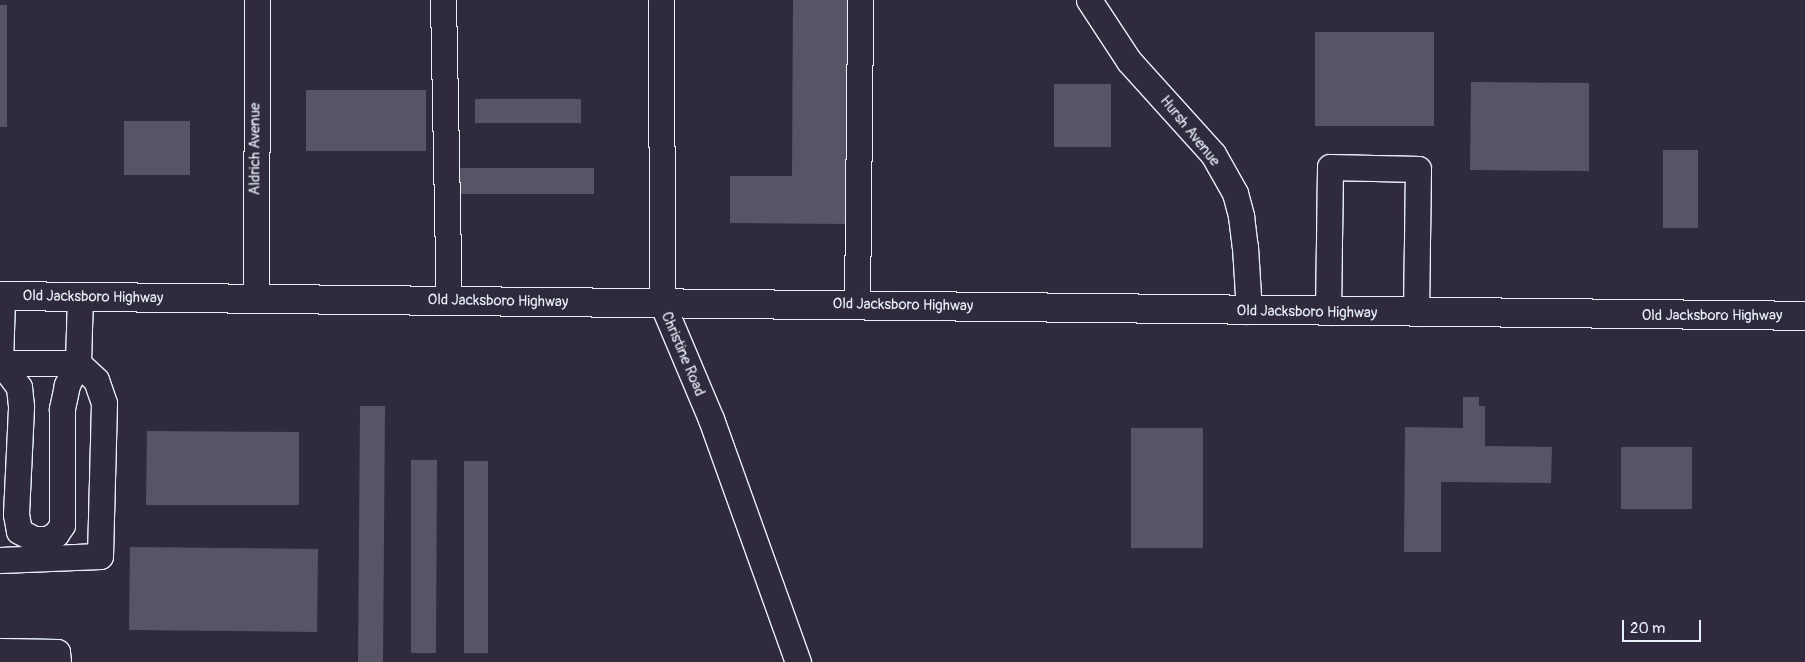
<!DOCTYPE html>
<html>
<head>
<meta charset="utf-8">
<style>
	body { margin:0 }
	#map { position:relative; width:1805px; height:662px; overflow:hidden; background:#2f2a3d; font-family:Pangolin,sans-serif }
	div>[style] { position:absolute }
	[style*='--x'] { left:calc(var(--x)*1px); top:calc(var(--y)*1px); width:calc(var(--w)*1px); rotate:calc(var(--a)*1deg) }
	.building>* { inset:0; background:#575565 }
	.roads { filter:drop-shadow(1px 0 #e8f1f8) drop-shadow(-1px 0 #e8f1f8) drop-shadow(0 1px #e8f1f8) drop-shadow(0 -1px #e8f1f8) }
	.minor>* { height:25px; margin:-12.5px; padding:0 12.5px; transform-origin:12.5px; border-radius:12.5px; background:#2f2a3d }
	.major>* { height:28px; margin:-14px; padding:0 14px; transform-origin:14px; border-radius:14px; background:#2f2a3d }
	span { translate:-50% -50%; white-space:nowrap; text-align:center; line-height:1.15; -webkit-text-stroke:5px #2f2a3d; paint-order:stroke }
	.street-label { font-size:15px; color:#e8f1f8 }
	.scale { position:absolute; left:1622px; top:620px; width:79px; height:22px; box-sizing:border-box; border:2px solid #e8f1f8; border-top:0; padding-left:6px; font-size:15px; line-height:18px; white-space:nowrap; color:#e8f1f8; -webkit-text-stroke:4px #2f2a3d; paint-order:stroke }
</style>
</head>
<body>
<div id="map">
	<div class="building">
		<i style="clip-path:polygon(793px 0,849px 0,847px 224px,730px 223px,730px 176px,792px 176px)"></i>
		<i style="clip-path:polygon(0 5px,7px 5px,7px 127px,0 127px)"></i>
		<i style="clip-path:polygon(1315px 32px,1434px 32px,1434px 126px,1315px 126px)"></i>
		<i style="clip-path:polygon(1471px 82px,1589px 83px,1589px 171px,1470px 170px)"></i>
		<i style="clip-path:polygon(1054px 84px,1111px 84px,1111px 147px,1054px 147px)"></i>
		<i style="clip-path:polygon(306px 90px,426px 90px,426px 151px,306px 151px)"></i>
		<i style="clip-path:polygon(475px 99px,581px 99px,581px 123px,475px 123px)"></i>
		<i style="clip-path:polygon(124px 121px,190px 121px,190px 175px,124px 175px)"></i>
		<i style="clip-path:polygon(1663px 150px,1698px 150px,1698px 228px,1663px 228px)"></i>
		<i style="clip-path:polygon(459px 168px,594px 168px,594px 194px,459px 194px)"></i>
		<i style="clip-path:polygon(1463px 397px,1479px 397px,1479px 406px,1485px 406px,1485px 446px,1552px 447px,1551px 483px,1441px 482px,1441px 552px,1404px 552px,1405px 427px,1463px 428px)"></i>
		<i style="clip-path:polygon(360px 406px,385px 406px,383px 662px,358px 662px)"></i>
		<i style="clip-path:polygon(1131px 428px,1203px 428px,1203px 548px,1131px 548px)"></i>
		<i style="clip-path:polygon(147px 431px,299px 432px,299px 505px,146px 505px)"></i>
		<i style="clip-path:polygon(1621px 447px,1692px 447px,1692px 509px,1621px 509px)"></i>
		<i style="clip-path:polygon(411px 460px,437px 460px,436px 653px,411px 653px)"></i>
		<i style="clip-path:polygon(464px 461px,488px 461px,488px 653px,464px 653px)"></i>
		<i style="clip-path:polygon(130px 547px,318px 549px,317px 632px,129px 630px)"></i>
	</div>
	<div class="roads">
		<div class="minor">
			<i style="--x:443;--y:0;--w:301;--a:88.9"></i>
			<i style="--x:661;--y:0;--w:303;--a:89.8"></i>
			<i style="--x:662;--y:303;--w:126;--a:67.1"></i>
			<i style="--x:711;--y:419;--w:258;--a:70.3"></i>
			<i style="--x:1089;--y:0;--w:73;--a:56.7"></i>
			<i style="--x:1129;--y:61;--w:125;--a:47.9"></i>
			<i style="--x:1213;--y:154;--w:45;--a:60.6"></i>
			<i style="--x:1235;--y:193;--w:24;--a:75"></i>
			<i style="--x:1241;--y:216;--w:31;--a:83"></i>
			<i style="--x:1245;--y:247;--w:64;--a:86.4"></i>
			<i style="--x:256;--y:299;--w:299;--a:-89.8"></i>
			<i style="--x:857;--y:305;--w:305;--a:-89.4"></i>
			<i style="--x:1328;--y:312;--w:145;--a:-89.2"></i>
			<i style="--x:1330;--y:167;--w:88;--a:1.3"></i>
			<i style="--x:1418;--y:169;--w:144;--a:90.8"></i>
			<i style="--x:1;--y:363;--w:77;--a:0"></i>
			<i style="--x:78;--y:363;--w:25;--a:117"></i>
			<i style="--x:67;--y:385;--w:25;--a:102"></i>
			<i style="--x:62;--y:409;--w:116;--a:90"></i>
			<i style="--x:62;--y:525;--w:11;--a:124"></i>
			<i style="--x:56;--y:534;--w:10;--a:151"></i>
			<i style="--x:47;--y:539;--w:13;--a:180"></i>
			<i style="--x:34;--y:539;--w:17;--a:-152"></i>
			<i style="--x:19;--y:531;--w:17;--a:-100"></i>
			<i style="--x:16;--y:514;--w:108;--a:-87.3"></i>
			<i style="--x:21;--y:406;--w:19;--a:-96"></i>
			<i style="--x:19;--y:387;--w:30;--a:-127"></i>
			<i style="--x:0;--y:365;--w:69;--a:-88.3"></i>
			<i style="--x:0;--y:560;--w:100;--a:-2.3"></i>
			<i style="--x:100;--y:556;--w:153;--a:-88.5"></i>
			<i style="--x:104;--y:403;--w:24;--a:-109"></i>
			<i style="--x:96;--y:380;--w:25;--a:-137"></i>
			<i style="--x:78;--y:363;--w:66;--a:-88.3"></i>
			<i style="--x:0;--y:651;--w:57;--a:1"></i>
			<i style="--x:57;--y:652;--w:10;--a:84"></i>
		</div>
		<div class="major">
			<i style="--x:0;--y:296;--w:1805;--a:0.63"></i>
		</div>
	</div>
	<div class="street-label">
		<span style="left:1190px;top:131px;rotate:51deg">Hursh Avenue</span>
		<span style="left:255px;top:149px;rotate:-90deg">Aldrich Avenue</span>
		<span style="left:93px;top:297px;rotate:1deg">Old Jacksboro Highway</span>
		<span style="left:498px;top:301px;rotate:1deg">Old Jacksboro Highway</span>
		<span style="left:903px;top:305px;rotate:1deg">Old Jacksboro Highway</span>
		<span style="left:1307px;top:312px;rotate:1deg">Old Jacksboro Highway</span>
		<span style="left:1712px;top:316px">Old Jacksboro Highway</span>
		<span style="left:683px;top:354px;rotate:67deg">Christine Road</span>
	</div>
	<div class="scale">20 m</div>
</div>
</body>
</html>
